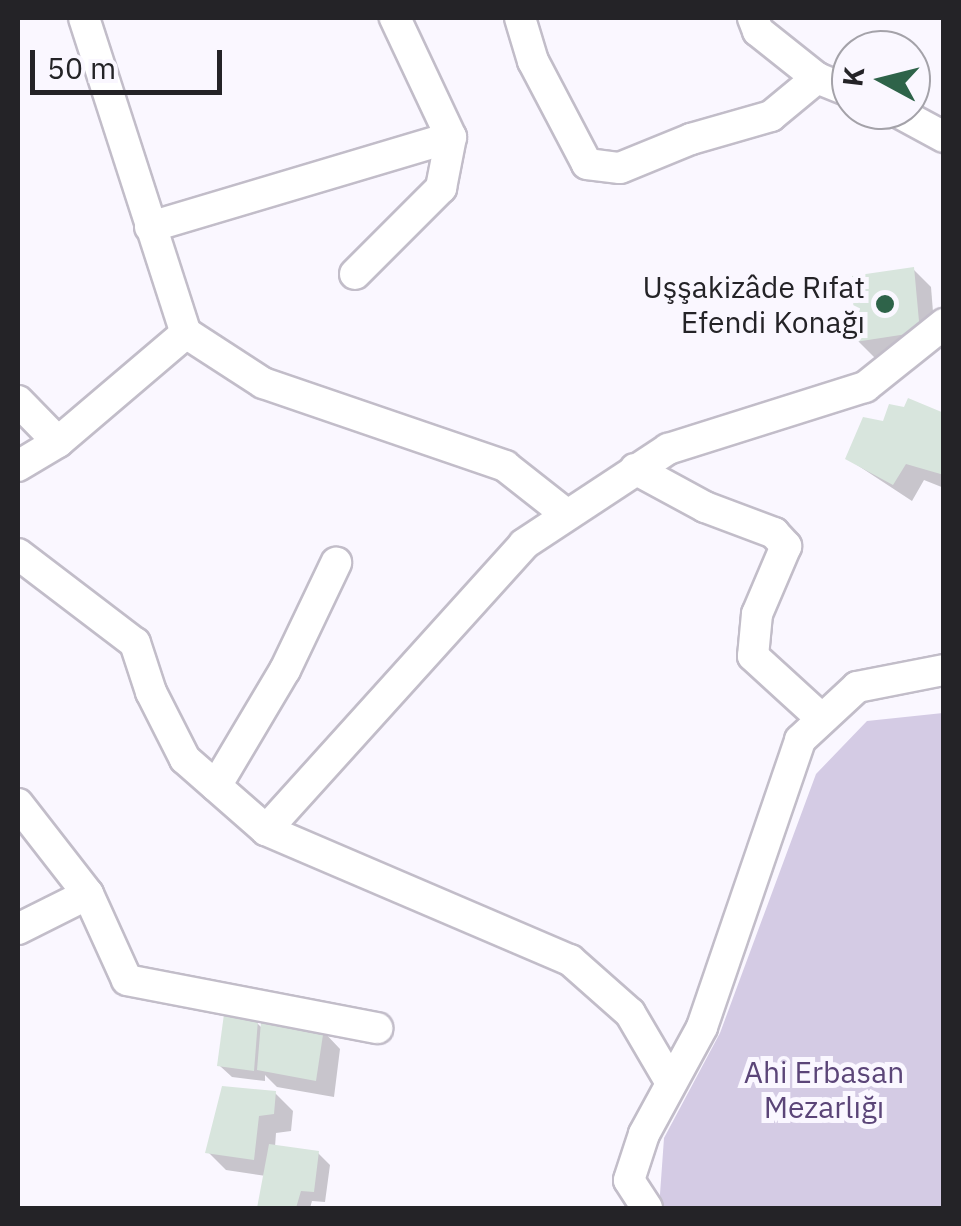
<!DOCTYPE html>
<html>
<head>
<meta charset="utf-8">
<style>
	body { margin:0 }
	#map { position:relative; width:961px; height:1226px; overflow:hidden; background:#faf7ff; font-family:"IBM Plex Sans",sans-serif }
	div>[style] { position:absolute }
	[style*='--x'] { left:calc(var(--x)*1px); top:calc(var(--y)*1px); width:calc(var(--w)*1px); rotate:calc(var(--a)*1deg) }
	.green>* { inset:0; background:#d4cbe4 }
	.shadow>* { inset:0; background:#0003 }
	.building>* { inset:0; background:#d8e5dd }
	.roads { filter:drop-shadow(2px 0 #c2bdc9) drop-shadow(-2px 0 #c2bdc9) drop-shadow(0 2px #c2bdc9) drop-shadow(0 -2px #c2bdc9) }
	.street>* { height:30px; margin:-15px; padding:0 15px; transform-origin:15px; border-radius:15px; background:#fff }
	.dots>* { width:28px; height:28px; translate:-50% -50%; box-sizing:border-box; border:5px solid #faf7ff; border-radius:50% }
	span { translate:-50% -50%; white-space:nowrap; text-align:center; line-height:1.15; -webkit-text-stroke:10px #faf7ff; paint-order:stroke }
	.poi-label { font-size:30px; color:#242327 }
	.right { translate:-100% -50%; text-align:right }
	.park-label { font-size:30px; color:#5b4578 }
	.frame { position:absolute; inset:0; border:20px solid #242327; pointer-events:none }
	.north { position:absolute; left:831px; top:30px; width:100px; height:100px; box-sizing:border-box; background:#faf7ff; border:2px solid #a4a2a9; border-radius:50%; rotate:277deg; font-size:28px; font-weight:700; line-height:40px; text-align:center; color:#242327 }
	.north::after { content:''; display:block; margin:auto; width:35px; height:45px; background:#2e6349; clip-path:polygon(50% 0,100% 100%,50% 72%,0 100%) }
	.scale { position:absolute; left:30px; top:50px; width:192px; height:45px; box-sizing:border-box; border:5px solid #242327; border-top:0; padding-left:12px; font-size:30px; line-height:35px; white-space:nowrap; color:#242327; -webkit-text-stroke:8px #faf7ff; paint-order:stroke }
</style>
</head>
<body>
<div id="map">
	<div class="green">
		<i style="clip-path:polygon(943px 713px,943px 1208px,659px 1208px,664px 1138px,720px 1033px,816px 774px,867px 721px)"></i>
	</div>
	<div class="shadow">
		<i style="clip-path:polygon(913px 269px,931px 287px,936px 349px,876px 359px,858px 341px)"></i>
		<i style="clip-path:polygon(944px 416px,944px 488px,924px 480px,912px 501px,848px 459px,885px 424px)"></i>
		<i style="clip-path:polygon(257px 1023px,263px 1029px,323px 1031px,340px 1049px,334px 1097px,277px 1087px,265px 1075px,265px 1081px,232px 1077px,220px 1066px)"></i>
		<i style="clip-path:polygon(275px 1093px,293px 1111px,291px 1131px,276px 1133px,275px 1147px,318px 1153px,330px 1165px,325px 1202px,312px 1201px,310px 1208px,261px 1208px,266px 1176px,226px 1170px,208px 1152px)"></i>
	</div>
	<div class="building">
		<i style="clip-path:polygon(914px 267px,920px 332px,855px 342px,852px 276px)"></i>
		<i style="clip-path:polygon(908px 398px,944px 413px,944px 475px,906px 464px,893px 485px,845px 459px,863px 417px,883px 421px,889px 404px,904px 407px)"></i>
		<i style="clip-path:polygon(224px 1014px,258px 1020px,254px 1071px,217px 1066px)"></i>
		<i style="clip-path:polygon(261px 1022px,324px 1028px,316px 1081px,257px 1070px)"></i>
		<i style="clip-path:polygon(222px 1086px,276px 1091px,274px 1114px,259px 1116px,254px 1160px,205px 1153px)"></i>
		<i style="clip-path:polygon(269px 1144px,319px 1151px,314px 1192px,301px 1191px,296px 1208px,257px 1208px)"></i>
	</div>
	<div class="roads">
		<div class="street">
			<i style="--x:84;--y:18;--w:331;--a:72.1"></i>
			<i style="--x:186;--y:333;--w:92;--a:33"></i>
			<i style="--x:263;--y:383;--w:256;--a:18.9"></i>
			<i style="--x:505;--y:466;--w:78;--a:38.2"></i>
			<i style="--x:520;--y:18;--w:45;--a:73.2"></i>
			<i style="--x:533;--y:61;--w:116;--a:62.3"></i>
			<i style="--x:587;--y:164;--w:33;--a:7"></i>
			<i style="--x:620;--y:168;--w:77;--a:-22.2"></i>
			<i style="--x:691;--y:139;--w:83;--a:-16"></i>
			<i style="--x:771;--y:116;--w:60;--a:-39.6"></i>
			<i style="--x:753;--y:18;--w:14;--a:69"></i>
			<i style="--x:758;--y:31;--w:75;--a:38.5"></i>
			<i style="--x:817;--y:78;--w:37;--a:22"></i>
			<i style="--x:894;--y:110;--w:57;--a:28.4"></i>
			<i style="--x:150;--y:227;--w:314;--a:-16.6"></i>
			<i style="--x:355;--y:274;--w:122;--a:-45"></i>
			<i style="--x:441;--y:188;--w:52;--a:-78.9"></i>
			<i style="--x:451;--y:137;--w:132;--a:-115.2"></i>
			<i style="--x:18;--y:401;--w:57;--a:45.7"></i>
			<i style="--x:18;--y:466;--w:47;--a:-31"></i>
			<i style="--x:58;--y:442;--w:168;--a:-40.4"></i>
			<i style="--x:635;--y:469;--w:80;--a:28.5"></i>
			<i style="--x:705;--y:507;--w:74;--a:20.6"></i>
			<i style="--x:774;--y:533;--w:18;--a:47"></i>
			<i style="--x:786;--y:546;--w:74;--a:113.1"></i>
			<i style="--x:757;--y:614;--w:42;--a:95.4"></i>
			<i style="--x:753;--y:656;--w:93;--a:42.4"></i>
			<i style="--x:18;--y:554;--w:147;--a:37.3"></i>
			<i style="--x:135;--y:643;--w:52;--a:71.9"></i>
			<i style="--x:151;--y:692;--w:75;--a:63.1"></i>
			<i style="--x:185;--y:759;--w:108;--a:41.2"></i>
			<i style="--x:266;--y:830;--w:331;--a:23.2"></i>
			<i style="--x:570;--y:960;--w:80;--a:41.5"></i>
			<i style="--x:630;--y:1013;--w:81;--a:59.6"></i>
			<i style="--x:216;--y:786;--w:135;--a:-59.3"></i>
			<i style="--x:285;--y:670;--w:119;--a:-64.5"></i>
			<i style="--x:18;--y:804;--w:114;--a:52.1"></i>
			<i style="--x:88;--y:894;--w:94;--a:65.6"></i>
			<i style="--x:127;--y:980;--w:255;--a:10.9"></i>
			<i style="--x:266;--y:830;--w:385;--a:-47.9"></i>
			<i style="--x:524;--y:544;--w:173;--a:-33.4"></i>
			<i style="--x:668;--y:449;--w:207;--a:-17.5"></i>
			<i style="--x:865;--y:387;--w:101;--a:-38.6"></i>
			<i style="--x:18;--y:929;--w:78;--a:-26.6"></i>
			<i style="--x:647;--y:1208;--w:33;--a:-123"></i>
			<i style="--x:629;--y:1180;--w:48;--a:-71.9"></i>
			<i style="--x:644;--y:1134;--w:122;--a:-61.5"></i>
			<i style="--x:702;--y:1027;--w:303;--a:-71.1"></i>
			<i style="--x:800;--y:740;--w:78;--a:-42.9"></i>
			<i style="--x:857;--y:687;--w:89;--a:-11.1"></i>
		</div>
	</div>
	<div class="dots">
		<i style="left:885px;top:304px;background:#2e6349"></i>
	</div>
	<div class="poi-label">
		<span class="right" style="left:865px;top:304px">Uşşakizâde Rıfat<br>Efendi Konağı</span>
	</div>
	<div class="park-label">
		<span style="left:824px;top:1089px">Ahi Erbasan<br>Mezarlığı</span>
	</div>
	<div class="frame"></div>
	<div class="north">K</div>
	<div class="scale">50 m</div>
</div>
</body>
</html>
